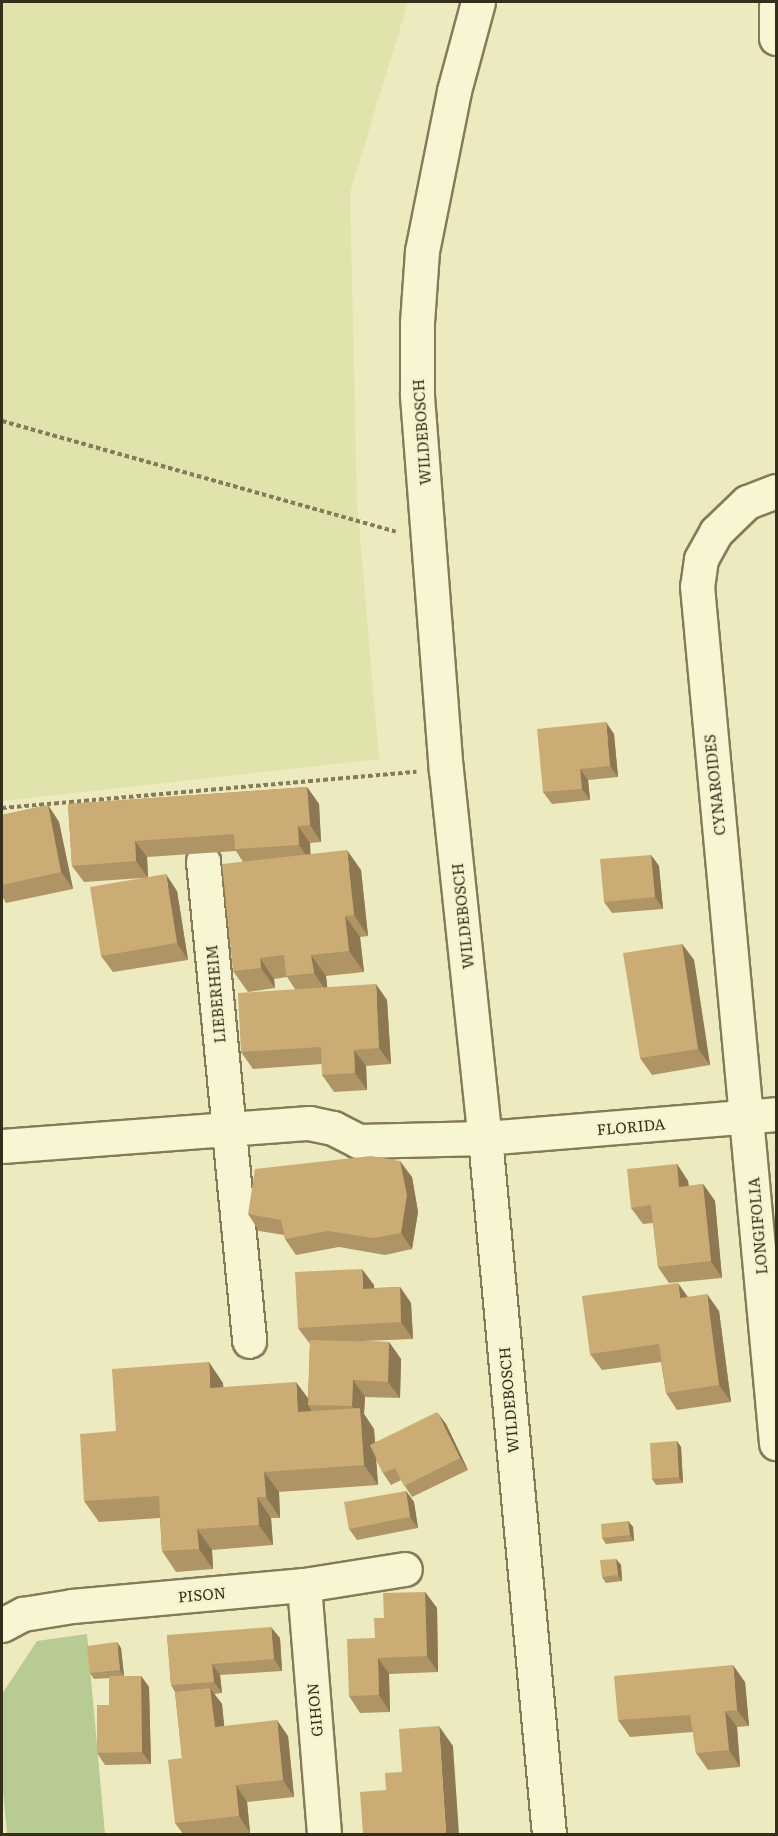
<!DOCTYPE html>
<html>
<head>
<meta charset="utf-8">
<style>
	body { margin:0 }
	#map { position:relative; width:778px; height:1836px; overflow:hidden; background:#edeabf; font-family:Literata,serif }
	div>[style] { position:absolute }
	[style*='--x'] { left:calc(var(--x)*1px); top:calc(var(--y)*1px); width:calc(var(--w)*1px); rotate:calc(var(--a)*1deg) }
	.farmland>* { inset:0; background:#e0e3ac }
	.green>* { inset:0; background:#b8cb93 }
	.path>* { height:4px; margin-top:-2px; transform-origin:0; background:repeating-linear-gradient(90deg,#867a58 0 4.5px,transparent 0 7.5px) }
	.roads { filter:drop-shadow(2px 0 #867a58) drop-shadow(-2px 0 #867a58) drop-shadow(0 2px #867a58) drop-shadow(0 -2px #867a58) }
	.minor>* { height:33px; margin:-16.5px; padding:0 16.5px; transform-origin:16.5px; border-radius:16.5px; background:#f8f5d2 }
	.wall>* { inset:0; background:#af9465 }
	.shaded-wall>* { inset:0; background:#8e7852 }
	.building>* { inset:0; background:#cbac75 }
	span { translate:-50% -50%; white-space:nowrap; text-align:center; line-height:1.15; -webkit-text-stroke:4.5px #f5f2ce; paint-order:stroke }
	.street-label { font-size:15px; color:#352e1c }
	.frame { position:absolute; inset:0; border:3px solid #352e1c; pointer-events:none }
</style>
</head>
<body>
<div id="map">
	<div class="farmland">
		<i style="clip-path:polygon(2px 2px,408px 2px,350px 193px,357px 501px,379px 759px,2px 801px)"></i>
	</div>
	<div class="green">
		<i style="clip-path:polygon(87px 1634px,105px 1834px,7px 1834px,2px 1780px,2px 1694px,37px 1641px)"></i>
	</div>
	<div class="path">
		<i style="--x:2;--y:421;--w:409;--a:15.7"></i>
		<i style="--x:2;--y:808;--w:416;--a:-5"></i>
	</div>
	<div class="roads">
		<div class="minor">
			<i style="--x:478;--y:2;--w:92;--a:105.1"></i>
			<i style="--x:454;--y:91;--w:163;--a:101.3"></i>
			<i style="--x:422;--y:251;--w:72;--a:94"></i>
			<i style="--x:417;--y:323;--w:73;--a:90"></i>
			<i style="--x:417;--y:396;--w:375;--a:85.6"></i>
			<i style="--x:446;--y:770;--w:370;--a:84"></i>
			<i style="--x:485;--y:1138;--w:699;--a:84.75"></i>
			<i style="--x:776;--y:6;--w:32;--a:90"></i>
			<i style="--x:776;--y:491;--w:31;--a:159"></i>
			<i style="--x:747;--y:502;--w:43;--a:135.9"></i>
			<i style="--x:716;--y:532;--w:31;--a:119"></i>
			<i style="--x:701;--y:559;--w:27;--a:98"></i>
			<i style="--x:697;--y:586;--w:861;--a:84.73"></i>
			<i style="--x:203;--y:861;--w:482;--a:84.5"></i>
			<i style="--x:2;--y:1146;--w:308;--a:-4.3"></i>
			<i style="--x:309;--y:1123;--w:25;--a:12"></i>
			<i style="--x:333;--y:1128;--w:28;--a:27"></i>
			<i style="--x:358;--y:1141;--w:127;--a:-1.4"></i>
			<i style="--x:485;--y:1138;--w:292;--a:-4.7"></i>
			<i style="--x:304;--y:1585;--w:250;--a:85.4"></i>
			<i style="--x:2;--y:1625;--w:24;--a:-28"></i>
			<i style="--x:23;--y:1614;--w:50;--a:-9.3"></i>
			<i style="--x:72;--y:1606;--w:233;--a:-5.2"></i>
			<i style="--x:304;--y:1585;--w:102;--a:-9"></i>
		</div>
	</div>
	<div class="wall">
		<i style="clip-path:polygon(614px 734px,618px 777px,588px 780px,590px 800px,552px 804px,543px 792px)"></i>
		<i style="clip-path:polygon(307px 787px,319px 804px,321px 842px,310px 843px,310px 854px,361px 870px,368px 936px,360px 937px,364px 972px,326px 976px,327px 987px,387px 1000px,391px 1064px,366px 1066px,367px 1090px,334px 1092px,322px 1075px,322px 1064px,253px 1069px,241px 1052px,295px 989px,287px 977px,274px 979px,275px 988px,248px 992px,233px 971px,243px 862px,236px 851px,147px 857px,148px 877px,177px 891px,188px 960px,113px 972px,101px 956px,142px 878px,84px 882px,72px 866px,68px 804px)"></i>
		<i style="clip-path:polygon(48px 805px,59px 822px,73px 889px,6px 903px,2px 896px,2px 815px)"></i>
		<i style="clip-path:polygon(651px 855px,659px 866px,663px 909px,612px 913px,604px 902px)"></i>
		<i style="clip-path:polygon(682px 944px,694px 960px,710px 1065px,652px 1075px,640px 1058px)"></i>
		<i style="clip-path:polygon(677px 1164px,688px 1181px,689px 1186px,703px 1184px,715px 1201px,722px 1278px,669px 1283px,658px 1267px,653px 1223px,643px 1224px,631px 1208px)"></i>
		<i style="clip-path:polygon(412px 1177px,418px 1212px,412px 1249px,385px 1255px,339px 1247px,296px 1255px,285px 1239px,284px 1235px,259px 1231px,248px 1214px)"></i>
		<i style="clip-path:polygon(374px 1285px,374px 1288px,400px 1287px,411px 1303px,413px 1339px,362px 1341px,389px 1342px,401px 1359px,400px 1398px,365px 1397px,364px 1414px,374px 1429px,375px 1442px,446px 1424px,468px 1470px,412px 1497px,401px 1480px,391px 1485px,383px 1473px,376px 1459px,378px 1485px,279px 1492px,280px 1518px,271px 1518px,273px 1545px,212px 1550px,213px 1569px,176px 1572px,162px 1551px,160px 1518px,99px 1522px,84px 1501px,116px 1431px,223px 1383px,223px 1387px,308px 1398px,310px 1344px,298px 1328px)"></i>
		<i style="clip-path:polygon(688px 1297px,719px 1311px,731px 1402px,677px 1410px,666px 1393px,661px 1362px,602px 1370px,590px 1354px)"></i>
		<i style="clip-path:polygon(677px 1441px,681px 1447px,683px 1483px,656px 1485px,652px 1479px)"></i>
		<i style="clip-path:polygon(406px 1491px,414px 1502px,418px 1528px,357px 1540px,349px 1529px)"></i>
		<i style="clip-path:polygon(628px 1521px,633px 1527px,634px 1541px,606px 1544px,602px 1538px)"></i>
		<i style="clip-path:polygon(616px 1559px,621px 1565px,622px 1581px,606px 1583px,602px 1577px)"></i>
		<i style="clip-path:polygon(425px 1592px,437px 1608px,438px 1672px,389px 1674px,390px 1712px,360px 1713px,349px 1696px,375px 1638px)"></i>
		<i style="clip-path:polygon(167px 1635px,280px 1638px,282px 1671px,220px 1675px,222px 1693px,214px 1694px,222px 1704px,224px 1726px,288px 1736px,294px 1797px,247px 1802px,250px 1833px,234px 1834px,183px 1834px,175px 1823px,182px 1758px,175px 1692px,171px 1685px)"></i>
		<i style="clip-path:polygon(121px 1648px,124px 1676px,141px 1676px,149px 1687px,151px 1764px,105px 1765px,97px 1753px,109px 1705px,109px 1678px,94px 1679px,90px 1673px)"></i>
		<i style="clip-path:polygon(745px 1682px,749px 1726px,737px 1727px,740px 1767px,708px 1770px,696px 1753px,693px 1732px,630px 1737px,618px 1720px)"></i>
	</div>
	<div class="shaded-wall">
		<i style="clip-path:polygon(606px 722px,614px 734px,618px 777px,610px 766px)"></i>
		<i style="clip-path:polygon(580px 769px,588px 780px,590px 800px,582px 789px)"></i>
		<i style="clip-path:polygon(307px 787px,319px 804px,321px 842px,310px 825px)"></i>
		<i style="clip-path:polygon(48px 805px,59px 822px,73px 889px,61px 872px)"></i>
		<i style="clip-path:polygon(298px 826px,310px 843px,311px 862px,299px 845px)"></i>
		<i style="clip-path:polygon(135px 841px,147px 857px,148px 878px,136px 861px)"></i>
		<i style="clip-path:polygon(347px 850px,361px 870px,368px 936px,354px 915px)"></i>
		<i style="clip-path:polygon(651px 855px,659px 866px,663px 909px,655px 897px)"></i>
		<i style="clip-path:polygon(166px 874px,177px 891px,188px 960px,177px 943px)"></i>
		<i style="clip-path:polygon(345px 916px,360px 937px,364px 972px,349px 951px)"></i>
		<i style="clip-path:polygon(682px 944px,694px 960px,710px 1065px,698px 1049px)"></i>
		<i style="clip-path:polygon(311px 955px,326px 976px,328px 994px,314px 973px)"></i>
		<i style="clip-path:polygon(260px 958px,274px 979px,275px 988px,261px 968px)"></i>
		<i style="clip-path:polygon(376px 984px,387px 1000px,391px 1064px,379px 1048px)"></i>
		<i style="clip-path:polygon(354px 1050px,366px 1066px,367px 1090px,355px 1073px)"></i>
		<i style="clip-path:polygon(400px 1161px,412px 1177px,418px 1212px,412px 1249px,401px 1233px)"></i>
		<i style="clip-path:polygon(677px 1164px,688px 1181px,690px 1204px,679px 1187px)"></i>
		<i style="clip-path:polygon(703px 1184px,715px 1201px,722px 1278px,711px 1261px)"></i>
		<i style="clip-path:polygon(362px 1269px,374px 1285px,375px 1305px,363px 1289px)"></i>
		<i style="clip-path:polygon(678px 1283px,690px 1300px,680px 1298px)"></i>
		<i style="clip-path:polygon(400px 1287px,411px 1303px,413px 1339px,401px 1322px)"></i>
		<i style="clip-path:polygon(707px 1294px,719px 1311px,731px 1402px,719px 1385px)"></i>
		<i style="clip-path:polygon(389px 1342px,401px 1359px,400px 1398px,388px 1382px)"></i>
		<i style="clip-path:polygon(209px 1362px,223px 1383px,225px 1409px,210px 1388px)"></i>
		<i style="clip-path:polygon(353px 1380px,365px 1397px,364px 1414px,374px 1429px,378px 1485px,364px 1465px,361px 1419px,352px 1406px)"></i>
		<i style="clip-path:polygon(296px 1382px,311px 1402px,308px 1405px,311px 1410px,313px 1433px,298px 1412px)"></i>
		<i style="clip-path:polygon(437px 1412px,446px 1424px,468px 1470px,460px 1458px)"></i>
		<i style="clip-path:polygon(677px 1441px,681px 1447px,683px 1483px,679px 1477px)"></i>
		<i style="clip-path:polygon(264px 1472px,279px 1492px,280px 1518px,266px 1497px)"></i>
		<i style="clip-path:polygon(406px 1491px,414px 1502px,418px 1528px,410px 1517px)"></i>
		<i style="clip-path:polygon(257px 1497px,271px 1518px,273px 1545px,259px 1525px)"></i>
		<i style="clip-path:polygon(628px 1521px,633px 1527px,634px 1541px,630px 1535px)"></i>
		<i style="clip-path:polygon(197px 1529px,212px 1550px,213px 1569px,199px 1549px)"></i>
		<i style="clip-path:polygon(616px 1559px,621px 1565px,622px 1581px,618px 1575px)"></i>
		<i style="clip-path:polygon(425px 1592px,437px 1608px,438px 1672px,427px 1656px)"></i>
		<i style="clip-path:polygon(271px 1627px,280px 1638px,282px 1671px,274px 1659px)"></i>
		<i style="clip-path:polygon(117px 1642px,121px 1648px,124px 1676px,120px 1670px)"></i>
		<i style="clip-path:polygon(378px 1658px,389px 1674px,390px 1712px,379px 1695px)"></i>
		<i style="clip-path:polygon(212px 1664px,220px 1675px,222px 1693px,214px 1682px)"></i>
		<i style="clip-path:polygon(733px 1665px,745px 1682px,749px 1726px,737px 1710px)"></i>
		<i style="clip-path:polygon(141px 1676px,149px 1687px,151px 1764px,142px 1752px)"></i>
		<i style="clip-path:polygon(210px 1688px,222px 1704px,226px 1743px,215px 1727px)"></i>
		<i style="clip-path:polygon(725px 1711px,737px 1727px,740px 1767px,729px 1750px)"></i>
		<i style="clip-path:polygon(277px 1720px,288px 1736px,294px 1797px,283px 1780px)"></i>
		<i style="clip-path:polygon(439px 1726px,453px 1746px,459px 1834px,446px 1834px)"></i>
		<i style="clip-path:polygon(236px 1785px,247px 1802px,250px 1833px,239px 1816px)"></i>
	</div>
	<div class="building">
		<i style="clip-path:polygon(606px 722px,610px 766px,580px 769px,582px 789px,543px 792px,537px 729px)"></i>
		<i style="clip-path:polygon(307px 787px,310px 825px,298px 826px,299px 845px,235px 849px,234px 834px,135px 841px,136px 861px,72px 866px,68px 804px)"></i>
		<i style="clip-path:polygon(48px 805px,61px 872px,2px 885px,2px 815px)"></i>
		<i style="clip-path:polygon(347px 850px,354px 915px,345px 916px,349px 951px,311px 955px,314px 973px,286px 976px,284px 955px,260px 958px,261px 968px,233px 971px,222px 864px)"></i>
		<i style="clip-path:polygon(651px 855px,655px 897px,604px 902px,600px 859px)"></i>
		<i style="clip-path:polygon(166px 874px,177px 943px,101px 956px,90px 887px)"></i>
		<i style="clip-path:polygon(682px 944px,698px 1049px,640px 1058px,623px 953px)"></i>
		<i style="clip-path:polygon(376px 984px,379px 1048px,354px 1050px,355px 1073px,322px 1075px,321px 1047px,241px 1052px,238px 993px)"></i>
		<i style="clip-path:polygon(371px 1156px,400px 1161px,407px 1195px,401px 1233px,373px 1238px,328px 1231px,285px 1239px,281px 1220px,248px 1214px,255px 1169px)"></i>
		<i style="clip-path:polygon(677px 1164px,679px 1187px,703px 1184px,711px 1261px,658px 1267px,651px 1205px,631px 1208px,627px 1169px)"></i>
		<i style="clip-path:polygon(362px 1269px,363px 1289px,400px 1287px,401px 1322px,298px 1328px,295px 1272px)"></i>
		<i style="clip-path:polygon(678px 1283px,680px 1298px,707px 1294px,719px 1385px,666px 1393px,659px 1344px,590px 1354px,582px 1296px)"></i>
		<i style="clip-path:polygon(310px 1340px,389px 1342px,388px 1382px,353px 1380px,352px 1406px,308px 1405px)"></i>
		<i style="clip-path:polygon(209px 1362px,210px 1388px,296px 1382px,298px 1412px,360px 1408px,364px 1465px,264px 1472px,266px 1497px,257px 1497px,259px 1525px,197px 1529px,199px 1549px,162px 1551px,159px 1496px,84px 1501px,80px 1434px,116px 1431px,112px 1369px)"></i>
		<i style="clip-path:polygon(437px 1412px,460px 1458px,404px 1486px,395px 1468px,383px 1473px,370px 1445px)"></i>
		<i style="clip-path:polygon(677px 1441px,679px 1477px,652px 1479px,650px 1443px)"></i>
		<i style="clip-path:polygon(406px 1491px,410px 1517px,349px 1529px,344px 1502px)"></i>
		<i style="clip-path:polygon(628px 1521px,630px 1535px,602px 1538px,601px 1524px)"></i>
		<i style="clip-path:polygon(616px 1559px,618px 1575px,602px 1577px,600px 1560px)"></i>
		<i style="clip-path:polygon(425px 1592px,427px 1656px,378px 1658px,379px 1695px,349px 1696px,347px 1639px,375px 1638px,374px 1618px,384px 1618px,383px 1593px)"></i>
		<i style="clip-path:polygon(271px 1627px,274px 1659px,212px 1664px,214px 1682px,171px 1685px,167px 1635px)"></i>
		<i style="clip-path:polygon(117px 1642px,120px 1670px,90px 1673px,87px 1646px)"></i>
		<i style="clip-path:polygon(733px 1665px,737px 1710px,725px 1711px,729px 1750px,696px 1753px,690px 1715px,618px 1720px,614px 1676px)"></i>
		<i style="clip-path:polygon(109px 1676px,141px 1676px,142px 1752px,97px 1753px,97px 1705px,109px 1705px)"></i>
		<i style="clip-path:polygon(210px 1688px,215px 1727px,277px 1720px,283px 1780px,236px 1785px,239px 1816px,175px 1823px,168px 1760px,182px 1758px,175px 1692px)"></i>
		<i style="clip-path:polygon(439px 1726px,446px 1834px,363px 1834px,360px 1792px,386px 1790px,385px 1773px,402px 1772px,399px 1729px)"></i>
	</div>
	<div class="street-label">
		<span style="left:421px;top:432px;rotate:-94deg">WILDEBOSCH</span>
		<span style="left:714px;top:785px;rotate:-96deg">CYNAROIDES</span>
		<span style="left:462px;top:916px;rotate:-96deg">WILDEBOSCH</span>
		<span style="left:215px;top:994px;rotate:-95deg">LIEBERHEIM</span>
		<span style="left:631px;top:1126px;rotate:-5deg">FLORIDA</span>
		<span style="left:757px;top:1226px;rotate:-95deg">LONGIFOLIA</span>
		<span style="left:508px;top:1400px;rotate:-95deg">WILDEBOSCH</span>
		<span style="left:202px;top:1594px;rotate:-5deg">PISON</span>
		<span style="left:314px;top:1710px;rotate:-95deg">GIHON</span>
	</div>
	<div class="frame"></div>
</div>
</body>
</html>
